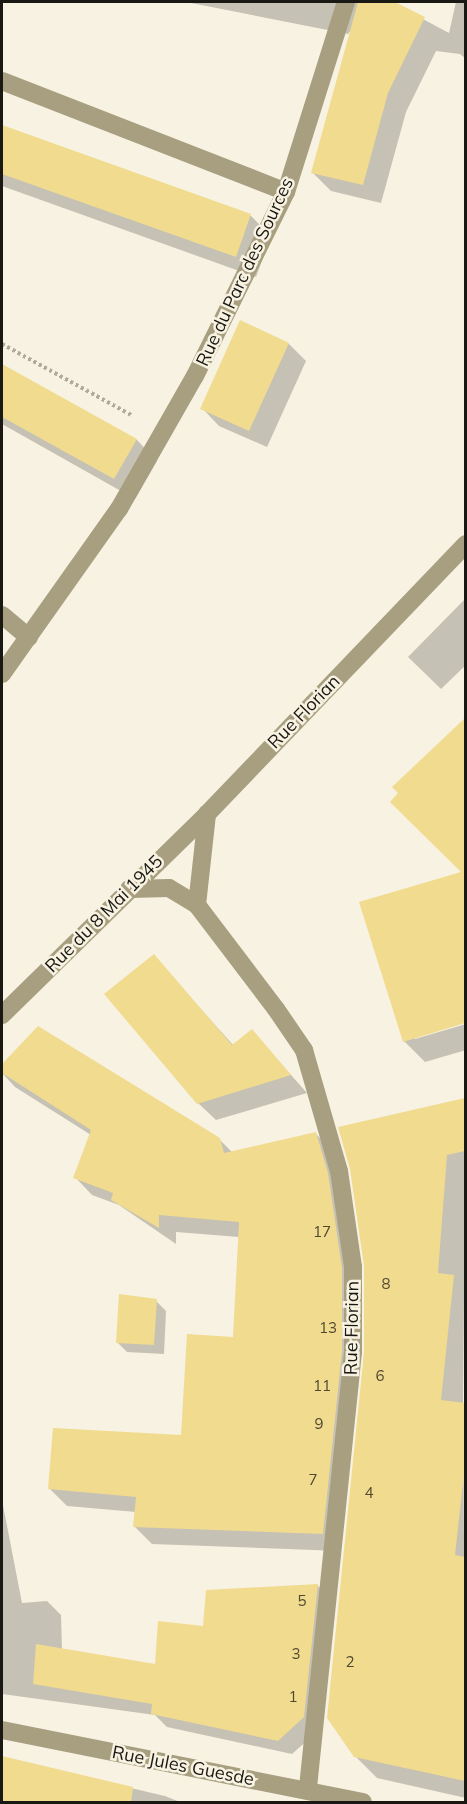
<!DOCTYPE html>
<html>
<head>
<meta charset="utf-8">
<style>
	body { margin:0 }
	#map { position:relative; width:467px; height:1804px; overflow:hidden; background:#f7f2e1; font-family:Mulish,sans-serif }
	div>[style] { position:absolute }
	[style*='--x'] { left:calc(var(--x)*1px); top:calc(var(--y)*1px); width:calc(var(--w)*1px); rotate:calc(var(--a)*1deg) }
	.shadow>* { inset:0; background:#0003 }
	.building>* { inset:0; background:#f1db8f }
	.path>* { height:4px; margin-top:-2px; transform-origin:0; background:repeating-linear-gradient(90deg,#aeaa9c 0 3px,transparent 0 6px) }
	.minor>* { height:18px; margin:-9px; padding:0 9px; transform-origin:9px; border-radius:9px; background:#a89f80 }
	span { translate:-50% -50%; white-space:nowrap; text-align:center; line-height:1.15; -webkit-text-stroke:5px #f7f2e1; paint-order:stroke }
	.number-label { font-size:15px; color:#504931 }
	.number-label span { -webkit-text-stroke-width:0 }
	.street-label { font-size:18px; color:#1a1812 }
	.frame { position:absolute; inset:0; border:3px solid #1a1812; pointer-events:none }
</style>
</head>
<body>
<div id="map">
	<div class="shadow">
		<i style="clip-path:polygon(186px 2px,391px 2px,449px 33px,456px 2px,466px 2px,466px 59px,460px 54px,436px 51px,406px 112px,381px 203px,331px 191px,313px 173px,353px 28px,348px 34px)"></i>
		<i style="clip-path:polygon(2px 127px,250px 215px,271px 236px,256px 277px,2px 186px)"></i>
		<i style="clip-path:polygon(241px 322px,289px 344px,306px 361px,267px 447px,219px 426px,202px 408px)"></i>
		<i style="clip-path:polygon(2px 365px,137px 440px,157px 461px,135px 499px,2px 424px)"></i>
		<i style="clip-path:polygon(466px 598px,466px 665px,441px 689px,408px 657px)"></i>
		<i style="clip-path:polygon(466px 720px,466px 840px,448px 857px,394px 787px)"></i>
		<i style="clip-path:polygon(466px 873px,466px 1021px,415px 1036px,415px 1039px,466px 1024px,466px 1050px,425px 1062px,404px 1041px,361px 903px)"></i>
		<i style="clip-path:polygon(153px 956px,234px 1046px,252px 1031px,307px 1093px,216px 1120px,198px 1103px)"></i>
		<i style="clip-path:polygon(38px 1028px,219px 1139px,233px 1153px,316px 1134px,333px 1151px,358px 1286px,340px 1551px,152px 1544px,134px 1526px,136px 1512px,67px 1506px,50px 1489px,182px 1436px,234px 1338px,239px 1237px,176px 1232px,176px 1244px,119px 1205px,92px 1195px,75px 1177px,91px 1135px,15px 1087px,2px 1073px,2px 1067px)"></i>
		<i style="clip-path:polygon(466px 1100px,463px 1404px,466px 1798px,377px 1778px,355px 1756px,366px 1265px,352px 1169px,340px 1129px)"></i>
		<i style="clip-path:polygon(156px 1301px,166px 1311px,164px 1354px,127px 1352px,117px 1342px)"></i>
		<i style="clip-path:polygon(2px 1500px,22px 1603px,47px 1601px,61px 1615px,62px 1650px,156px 1666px,204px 1627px,317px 1585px,331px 1599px,318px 1731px,292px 1754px,167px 1727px,155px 1715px,2px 1694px)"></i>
		<i style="clip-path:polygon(2px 1758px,165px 1796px,180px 1802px,2px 1802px)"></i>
	</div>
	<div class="building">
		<i style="clip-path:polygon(358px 2px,395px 2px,425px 17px,388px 93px,363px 185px,311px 173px)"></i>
		<i style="clip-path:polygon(2px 125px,251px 214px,236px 257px,2px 174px)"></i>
		<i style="clip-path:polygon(240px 320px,289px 343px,249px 431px,200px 409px)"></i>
		<i style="clip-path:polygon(2px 364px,137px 439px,114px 479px,2px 417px)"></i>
		<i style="clip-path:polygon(465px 718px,465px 1023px,403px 1042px,359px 902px,461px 872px,390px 802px,398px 793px,392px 787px)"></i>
		<i style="clip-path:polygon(154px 954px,232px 1045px,252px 1029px,291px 1075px,197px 1104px,104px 994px)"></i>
		<i style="clip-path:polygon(38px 1026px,220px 1138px,224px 1153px,316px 1132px,328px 1173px,342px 1268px,342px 1351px,323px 1534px,133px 1527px,136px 1497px,48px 1489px,53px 1428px,181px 1435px,187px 1334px,233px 1337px,239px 1222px,159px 1215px,159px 1228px,111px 1200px,113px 1193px,73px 1178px,91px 1130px,2px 1073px,2px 1064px)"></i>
		<i style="clip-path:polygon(465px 1098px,465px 1151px,447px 1155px,438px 1273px,454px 1275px,441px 1400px,465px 1403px,465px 1465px,455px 1555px,465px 1557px,465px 1781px,354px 1757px,327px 1718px,364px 1352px,364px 1266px,350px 1169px,338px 1127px)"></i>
		<i style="clip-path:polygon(119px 1294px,157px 1299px,154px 1345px,116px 1343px)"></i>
		<i style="clip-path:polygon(318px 1584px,304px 1717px,278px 1741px,151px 1714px,152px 1704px,33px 1684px,36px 1644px,155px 1664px,158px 1621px,203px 1626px,206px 1590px)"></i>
		<i style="clip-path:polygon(2px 1756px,133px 1787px,131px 1803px,2px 1803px)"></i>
	</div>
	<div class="path">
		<i style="--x:2;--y:344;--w:149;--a:28.8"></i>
	</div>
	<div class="minor">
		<i style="--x:2;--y:81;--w:305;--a:21.3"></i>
		<i style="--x:2;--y:615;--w:35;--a:40"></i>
		<i style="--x:2;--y:674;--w:202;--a:-54.7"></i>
		<i style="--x:119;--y:509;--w:153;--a:-60.3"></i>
		<i style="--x:195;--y:376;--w:205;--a:-63.7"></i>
		<i style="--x:286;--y:192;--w:199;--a:-72.5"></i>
		<i style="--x:129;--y:889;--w:40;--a:-1.4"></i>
		<i style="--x:169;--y:888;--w:33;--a:31"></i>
		<i style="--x:197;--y:905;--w:131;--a:52.8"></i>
		<i style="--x:276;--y:1009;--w:50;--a:55.7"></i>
		<i style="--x:304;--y:1050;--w:126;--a:73.9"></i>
		<i style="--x:339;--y:1171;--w:97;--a:81.7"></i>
		<i style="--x:353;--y:1267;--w:85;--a:90"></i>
		<i style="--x:353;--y:1352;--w:441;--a:95.9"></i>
		<i style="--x:197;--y:905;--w:92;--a:-83.7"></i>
		<i style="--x:2;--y:1015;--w:287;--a:-44.4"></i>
		<i style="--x:207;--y:814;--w:374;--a:-46.2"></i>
		<i style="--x:2;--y:1730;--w:368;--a:11.3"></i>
	</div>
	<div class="number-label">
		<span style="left:322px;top:1232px">17</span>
		<span style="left:386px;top:1284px">8</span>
		<span style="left:328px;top:1328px">13</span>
		<span style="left:380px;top:1376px">6</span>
		<span style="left:322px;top:1386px">11</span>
		<span style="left:319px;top:1424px">9</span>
		<span style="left:313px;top:1480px">7</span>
		<span style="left:369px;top:1493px">4</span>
		<span style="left:302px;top:1601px">5</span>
		<span style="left:296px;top:1654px">3</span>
		<span style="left:350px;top:1662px">2</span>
		<span style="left:293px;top:1697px">1</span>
	</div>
	<div class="street-label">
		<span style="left:245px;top:272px;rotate:-65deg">Rue du Parc des Sources</span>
		<span style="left:304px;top:712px;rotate:-46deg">Rue Florian</span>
		<span style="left:104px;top:914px;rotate:-45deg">Rue du 8 Mai 1945</span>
		<span style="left:352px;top:1328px;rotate:-89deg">Rue Florian</span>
		<span style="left:183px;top:1766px;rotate:11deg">Rue Jules Guesde</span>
	</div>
	<div class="frame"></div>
</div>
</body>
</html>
